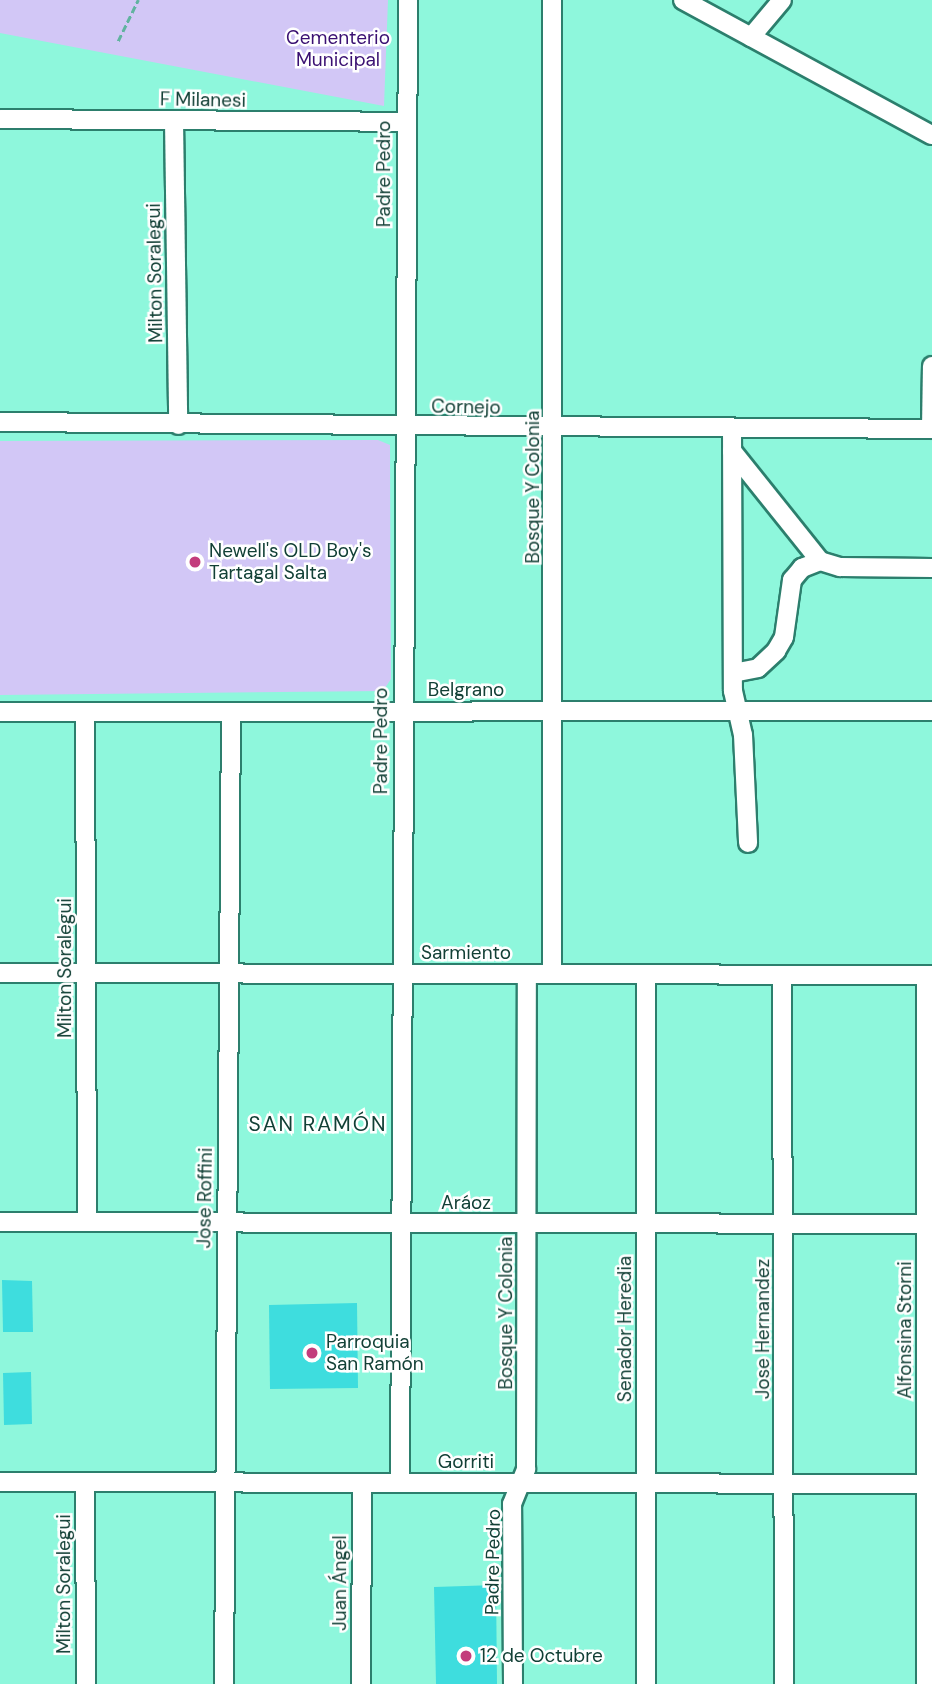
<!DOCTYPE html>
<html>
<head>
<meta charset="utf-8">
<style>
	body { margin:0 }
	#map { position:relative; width:932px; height:1684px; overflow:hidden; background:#8ef7dc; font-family:"DM Sans",sans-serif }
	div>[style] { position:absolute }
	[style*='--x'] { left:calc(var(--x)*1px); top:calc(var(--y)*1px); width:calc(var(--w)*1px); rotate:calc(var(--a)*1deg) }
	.green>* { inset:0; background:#d2c7f6 }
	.building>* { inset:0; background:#3eddde }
	.path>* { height:2.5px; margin-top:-1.25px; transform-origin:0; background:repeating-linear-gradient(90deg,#60b39f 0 7px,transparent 0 10.5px) }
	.roads { filter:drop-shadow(2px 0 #2c7f6d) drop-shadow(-2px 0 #2c7f6d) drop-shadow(0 2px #2c7f6d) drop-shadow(0 -2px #2c7f6d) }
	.minor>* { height:18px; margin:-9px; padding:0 9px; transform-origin:9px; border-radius:9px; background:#fff }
	.dots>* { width:19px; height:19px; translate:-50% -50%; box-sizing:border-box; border:4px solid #fff; border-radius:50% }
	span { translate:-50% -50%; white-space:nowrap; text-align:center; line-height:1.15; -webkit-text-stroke:5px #fff; paint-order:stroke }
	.park-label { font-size:19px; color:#3a1072 }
	.street-label { font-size:19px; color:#124036 }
	.poi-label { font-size:19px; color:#124036 }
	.left { translate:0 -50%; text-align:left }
	.neighbourhood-label { font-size:21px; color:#124036; letter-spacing:2px }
</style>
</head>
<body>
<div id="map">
	<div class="green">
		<i style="clip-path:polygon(0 0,388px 0,384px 106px,0 33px)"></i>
		<i style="clip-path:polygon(378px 440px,390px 445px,391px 679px,383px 691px,0 695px,0 441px)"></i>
	</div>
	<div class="building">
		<i style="clip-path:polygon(2px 1280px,32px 1281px,33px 1332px,3px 1332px)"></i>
		<i style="clip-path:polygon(357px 1303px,358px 1388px,270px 1389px,269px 1305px)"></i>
		<i style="clip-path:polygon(31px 1372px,32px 1424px,4px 1425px,3px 1373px)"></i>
		<i style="clip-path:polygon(496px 1585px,497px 1684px,436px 1684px,434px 1587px)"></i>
	</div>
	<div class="path">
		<i style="--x:118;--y:41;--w:46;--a:-64"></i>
	</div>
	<div class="roads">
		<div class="minor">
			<i style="--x:683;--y:0;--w:283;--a:28.5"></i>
			<i style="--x:751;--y:37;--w:48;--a:-50"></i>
			<i style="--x:0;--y:119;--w:405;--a:0.4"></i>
			<i style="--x:174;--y:120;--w:305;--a:89.2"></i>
			<i style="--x:0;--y:422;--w:932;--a:0.43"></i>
			<i style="--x:732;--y:429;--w:262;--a:89.8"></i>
			<i style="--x:733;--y:691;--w:45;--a:77.2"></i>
			<i style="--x:743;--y:735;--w:108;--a:87.3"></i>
			<i style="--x:931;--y:429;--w:63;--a:-89.1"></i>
			<i style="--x:732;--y:451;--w:141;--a:51.3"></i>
			<i style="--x:820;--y:561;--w:21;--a:17"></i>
			<i style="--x:840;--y:567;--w:92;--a:0.6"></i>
			<i style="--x:733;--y:673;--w:25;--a:-11"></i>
			<i style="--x:758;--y:668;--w:25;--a:-43"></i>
			<i style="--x:776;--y:651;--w:16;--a:-60"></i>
			<i style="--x:784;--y:637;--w:58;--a:-82"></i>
			<i style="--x:792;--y:580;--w:16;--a:-50"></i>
			<i style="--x:802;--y:568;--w:19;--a:-21"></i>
			<i style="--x:0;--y:712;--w:932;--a:-0.06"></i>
			<i style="--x:85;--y:713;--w:509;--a:89.77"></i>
			<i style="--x:0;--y:973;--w:932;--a:0.12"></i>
			<i style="--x:552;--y:974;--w:974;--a:-90"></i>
			<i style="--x:782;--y:975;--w:709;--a:89.84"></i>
			<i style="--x:926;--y:975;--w:709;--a:90"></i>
			<i style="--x:0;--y:1222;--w:932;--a:0.12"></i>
			<i style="--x:0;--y:1482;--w:932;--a:0.12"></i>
			<i style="--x:85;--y:1483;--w:201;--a:89.7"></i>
			<i style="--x:400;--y:1483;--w:1483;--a:-89.69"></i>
			<i style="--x:224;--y:1684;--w:972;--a:-89.59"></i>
			<i style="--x:361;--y:1684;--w:201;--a:-89.7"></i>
			<i style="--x:513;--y:1684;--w:180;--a:-90.3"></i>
			<i style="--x:512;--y:1504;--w:38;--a:-68"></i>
			<i style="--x:526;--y:1469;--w:495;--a:-89.9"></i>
			<i style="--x:646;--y:1684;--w:710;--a:-90"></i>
		</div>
	</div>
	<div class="dots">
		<i style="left:195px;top:562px;background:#c33c7c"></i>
		<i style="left:312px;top:1353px;background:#c33c7c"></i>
		<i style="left:466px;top:1656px;background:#c33c7c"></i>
	</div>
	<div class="park-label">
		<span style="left:338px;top:49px">Cementerio<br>Municipal</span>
	</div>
	<div class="street-label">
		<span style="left:203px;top:100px;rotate:1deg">F Milanesi</span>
		<span style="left:384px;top:174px;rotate:-90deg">Padre Pedro</span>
		<span style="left:155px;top:273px;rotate:-91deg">Milton Soralegui</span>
		<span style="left:466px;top:407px;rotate:1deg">Cornejo</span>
		<span style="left:533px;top:487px;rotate:-90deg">Bosque Y Colonia</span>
		<span style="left:466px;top:690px">Belgrano</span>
		<span style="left:381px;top:741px;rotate:-90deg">Padre Pedro</span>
		<span style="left:466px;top:953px">Sarmiento</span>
		<span style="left:65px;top:968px;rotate:-90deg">Milton Soralegui</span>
		<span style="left:205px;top:1198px;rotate:-89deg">Jose Roffini</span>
		<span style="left:466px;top:1203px">Aráoz</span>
		<span style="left:506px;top:1313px;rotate:-90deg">Bosque Y Colonia</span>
		<span style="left:625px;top:1329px;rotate:-90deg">Senador Heredia</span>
		<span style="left:763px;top:1329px;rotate:-90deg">Jose Hernandez</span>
		<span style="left:905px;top:1330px;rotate:-90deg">Alfonsina Storni</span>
		<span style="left:466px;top:1462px">Gorriti</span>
		<span style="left:493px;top:1562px;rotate:-89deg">Padre Pedro</span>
		<span style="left:340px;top:1583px;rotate:-90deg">Juan Ángel</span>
		<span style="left:64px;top:1584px;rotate:-90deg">Milton Soralegui</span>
	</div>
	<div class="poi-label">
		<span class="left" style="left:209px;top:562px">Newell's OLD Boy's<br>Tartagal Salta</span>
		<span class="left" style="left:326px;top:1353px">Parroquia<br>San Ramón</span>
		<span class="left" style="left:480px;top:1656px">12 de Octubre</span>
	</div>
	<div class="neighbourhood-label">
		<span style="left:318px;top:1124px">SAN RAMÓN</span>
	</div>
</div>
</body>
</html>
